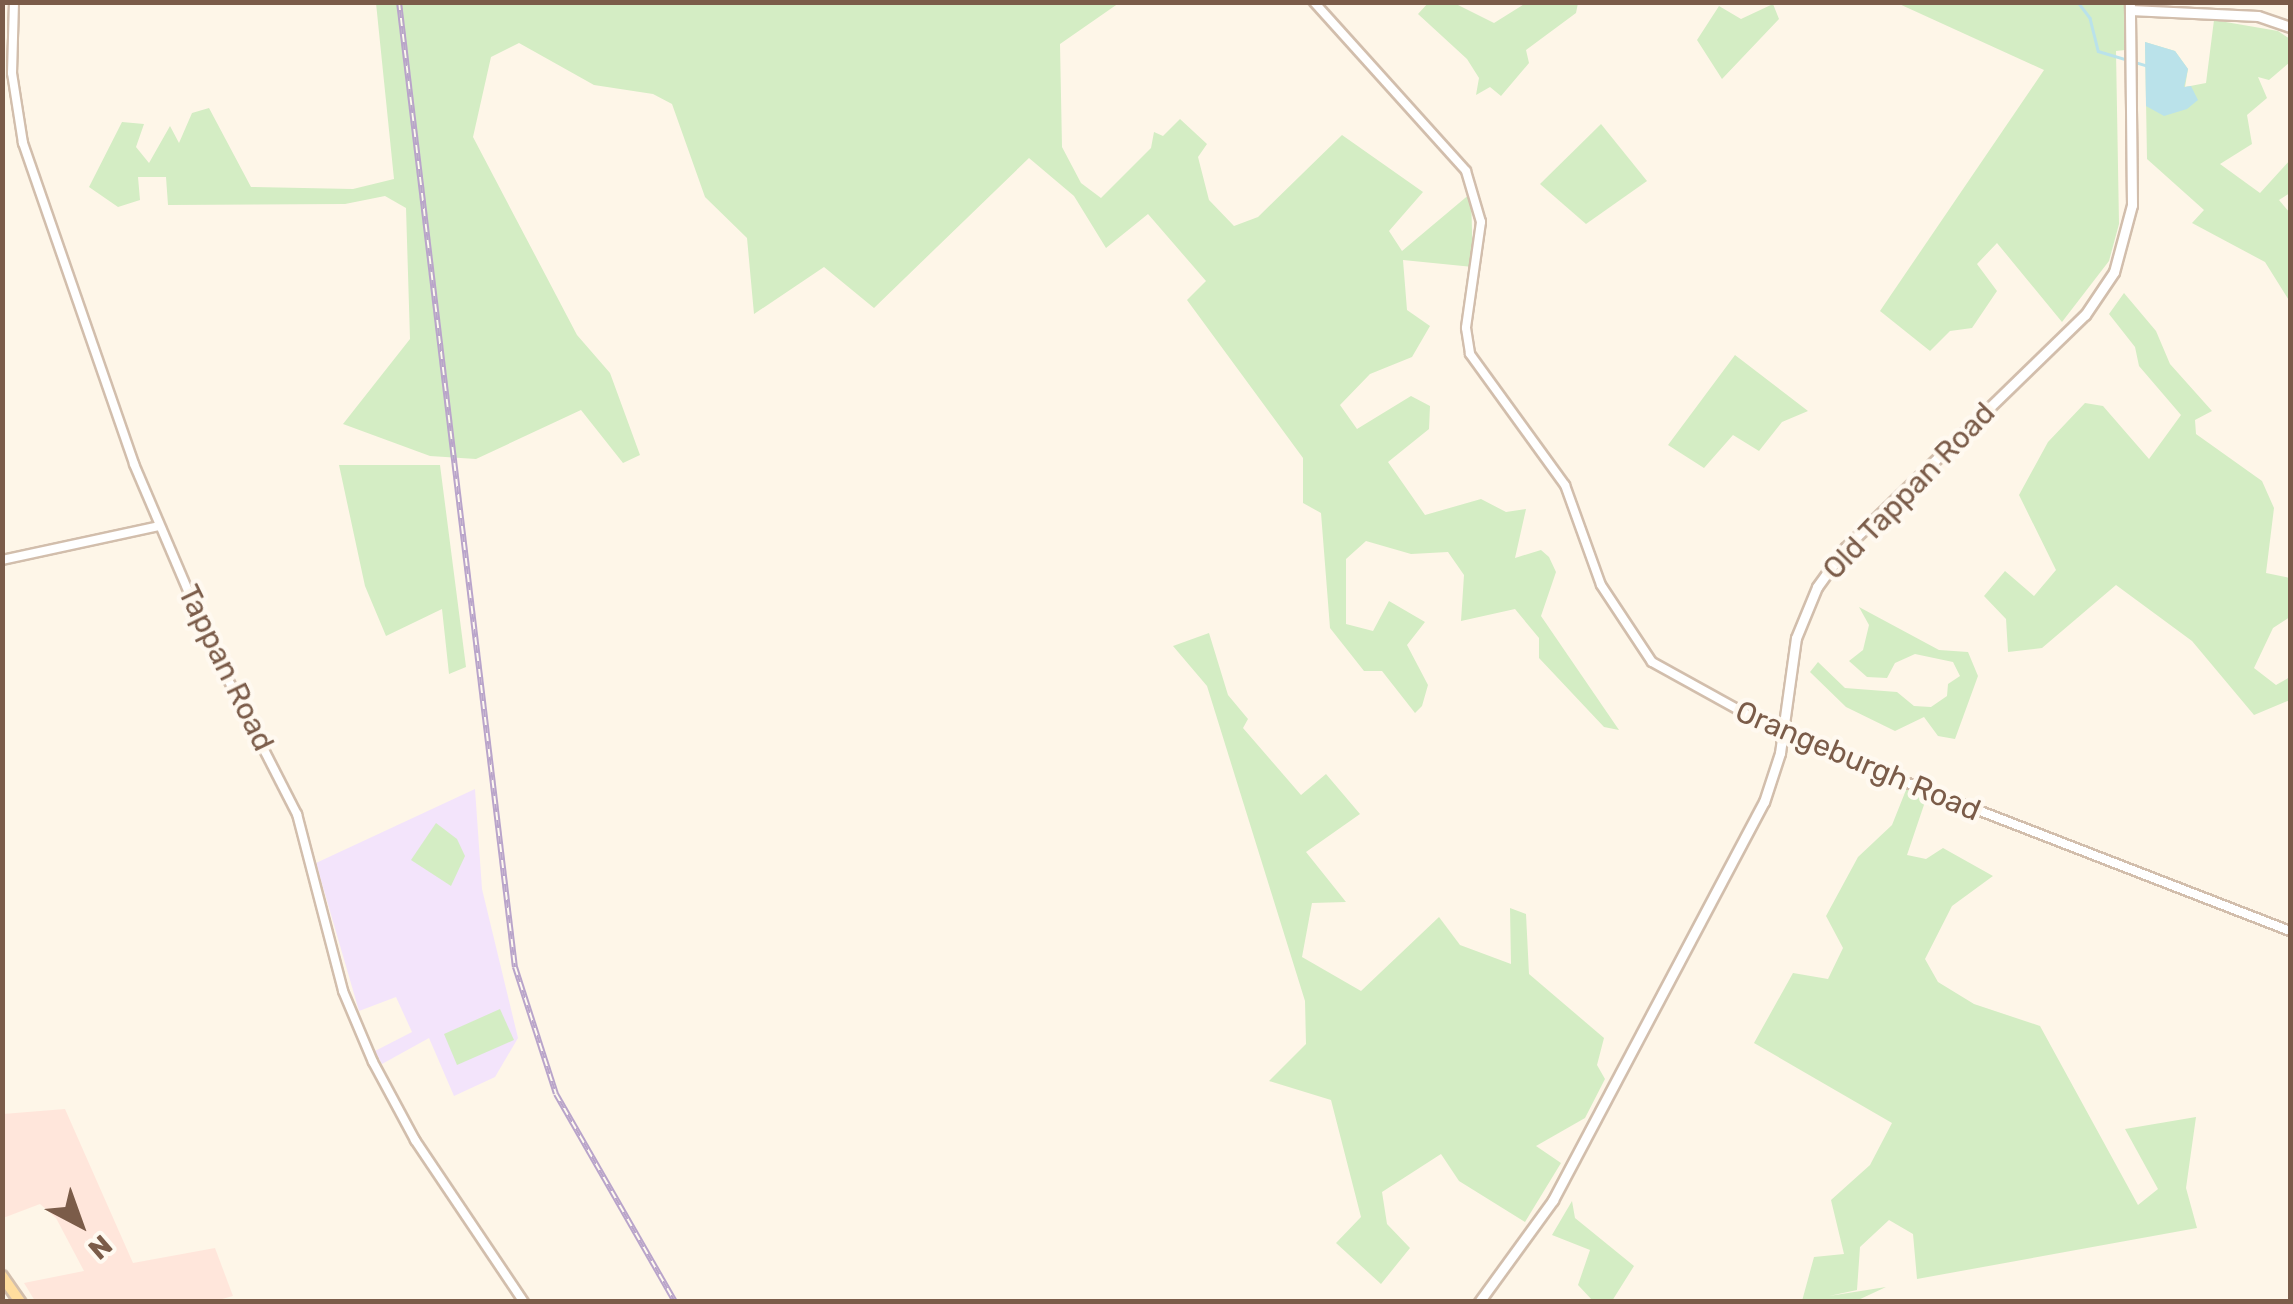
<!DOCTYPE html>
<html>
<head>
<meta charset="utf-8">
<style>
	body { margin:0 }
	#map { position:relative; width:2293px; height:1304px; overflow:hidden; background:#fef6e8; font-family:Rubik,sans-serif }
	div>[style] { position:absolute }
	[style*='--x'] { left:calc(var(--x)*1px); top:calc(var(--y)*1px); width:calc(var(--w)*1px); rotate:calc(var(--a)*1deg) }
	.commercial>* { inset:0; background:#ffe6db }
	.education>* { inset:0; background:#f3e4fb }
	.green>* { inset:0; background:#d4edc4 }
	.water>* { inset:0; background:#bae2ea }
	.stream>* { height:2.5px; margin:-1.25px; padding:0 1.25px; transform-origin:1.25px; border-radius:1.25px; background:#bae2ea }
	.roads { filter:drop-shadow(2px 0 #d2beac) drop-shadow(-2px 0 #d2beac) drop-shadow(0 2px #d2beac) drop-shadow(0 -2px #d2beac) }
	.tertiary>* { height:8px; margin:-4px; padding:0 4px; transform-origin:4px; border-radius:4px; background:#fff }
	.secondary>* { height:9px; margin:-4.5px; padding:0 4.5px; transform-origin:4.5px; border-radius:4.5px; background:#fff }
	.primary>* { height:10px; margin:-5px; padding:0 5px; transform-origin:5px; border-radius:5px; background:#ffdd9e }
	.rail>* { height:6px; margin-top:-3px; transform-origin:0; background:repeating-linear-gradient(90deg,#fff9f0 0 8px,#b9a4ca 0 16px); box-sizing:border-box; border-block:2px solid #b9a4ca }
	span { translate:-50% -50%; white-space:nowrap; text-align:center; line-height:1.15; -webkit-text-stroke:9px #fff9f0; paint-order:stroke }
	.street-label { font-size:30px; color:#7b5c49 }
	.frame { position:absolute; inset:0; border:5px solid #7b5c49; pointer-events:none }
	.north { position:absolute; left:30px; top:1174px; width:100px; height:100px; -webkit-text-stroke:8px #fff9f0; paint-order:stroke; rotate:139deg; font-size:28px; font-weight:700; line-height:40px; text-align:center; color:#7b5c49 }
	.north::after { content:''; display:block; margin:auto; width:35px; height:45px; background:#7b5c49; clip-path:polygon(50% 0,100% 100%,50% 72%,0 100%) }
</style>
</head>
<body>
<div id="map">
	<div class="commercial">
		<i style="clip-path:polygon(65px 1109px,133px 1263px,215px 1248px,233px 1296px,211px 1302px,35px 1301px,24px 1283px,84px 1271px,56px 1218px,40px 1204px,3px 1218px,3px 1114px)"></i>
	</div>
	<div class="education">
		<i style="clip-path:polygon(475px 789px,482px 889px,518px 1038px,495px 1077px,454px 1096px,429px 1038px,382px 1064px,375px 1051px,412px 1032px,396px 997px,359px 1011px,316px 863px)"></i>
	</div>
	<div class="green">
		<i style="clip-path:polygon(1429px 2px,1454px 3px,1494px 23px,1526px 3px,1578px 3px,1576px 13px,1526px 50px,1529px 63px,1501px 96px,1490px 87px,1476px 95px,1479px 78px,1467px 59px,1418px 14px)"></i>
		<i style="clip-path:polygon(376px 3px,1119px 3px,1060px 44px,1062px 147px,1081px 183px,1101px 198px,1151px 148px,1154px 132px,1163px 136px,1180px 119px,1207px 144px,1198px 157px,1209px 200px,1234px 226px,1258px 217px,1342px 135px,1423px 192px,1389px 231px,1402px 251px,1471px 193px,1473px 267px,1403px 260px,1407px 310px,1430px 326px,1412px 357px,1370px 374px,1340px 405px,1357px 429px,1411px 396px,1430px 406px,1429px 429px,1388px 462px,1425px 515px,1481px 499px,1506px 512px,1526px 509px,1515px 558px,1541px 550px,1549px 557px,1556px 572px,1541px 616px,1619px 730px,1604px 727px,1539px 658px,1539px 638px,1515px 609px,1461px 621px,1464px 575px,1448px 552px,1411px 554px,1366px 541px,1346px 559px,1346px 624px,1373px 631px,1389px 601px,1425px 622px,1407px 645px,1428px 685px,1422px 706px,1415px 713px,1382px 671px,1364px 671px,1330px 628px,1321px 513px,1303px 503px,1303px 458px,1187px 300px,1206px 281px,1148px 214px,1106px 248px,1074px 196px,1029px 158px,874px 308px,824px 267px,754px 314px,747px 238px,705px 197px,672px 104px,653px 94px,594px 85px,519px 43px,491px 57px,473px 137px,577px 335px,610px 373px,640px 455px,623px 463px,581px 410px,476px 459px,430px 456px,343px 424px,410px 339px,406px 208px,385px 196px,345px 204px,168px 205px,166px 177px,138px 177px,140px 200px,118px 207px,89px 187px,122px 122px,144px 124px,136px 147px,149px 163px,170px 126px,179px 143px,192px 113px,209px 108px,251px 187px,353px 189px,394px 179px)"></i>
		<i style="clip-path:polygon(1897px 3px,2125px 4px,2125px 50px,2116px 51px,2119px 224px,2109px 261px,2062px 322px,1997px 243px,1977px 264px,1997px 291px,1972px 328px,1950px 331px,1930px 351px,1880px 311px,2044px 70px)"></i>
		<i style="clip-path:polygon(1773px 4px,1779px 19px,1722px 79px,1697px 40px,1719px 6px,1741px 19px)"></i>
		<i style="clip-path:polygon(2214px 20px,2278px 31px,2290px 39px,2290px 62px,2269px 80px,2258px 77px,2267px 98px,2247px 115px,2252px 144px,2220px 164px,2260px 193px,2290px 160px,2290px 193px,2279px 200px,2290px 213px,2290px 302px,2265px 262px,2192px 223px,2204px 210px,2147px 159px,2145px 42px,2175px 51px,2188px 69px,2185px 87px,2206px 83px)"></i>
		<i style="clip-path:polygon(1601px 124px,1647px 181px,1586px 224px,1540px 184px)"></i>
		<i style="clip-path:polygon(2124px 293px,2156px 331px,2170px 364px,2212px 411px,2195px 420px,2196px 434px,2262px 481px,2274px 508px,2266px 573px,2290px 578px,2290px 617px,2273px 628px,2254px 668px,2276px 685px,2290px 677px,2290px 700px,2254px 715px,2192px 641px,2116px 585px,2042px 648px,2008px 652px,2006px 619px,1984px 596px,2005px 571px,2034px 596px,2056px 570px,2019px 495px,2048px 442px,2085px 403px,2103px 406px,2149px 459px,2181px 415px,2139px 366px,2135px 347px,2109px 314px)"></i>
		<i style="clip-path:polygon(1735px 355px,1808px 411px,1782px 422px,1759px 451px,1733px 435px,1704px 468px,1668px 445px)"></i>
		<i style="clip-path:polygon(339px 465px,440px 465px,466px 667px,449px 674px,442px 609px,386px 636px,365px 586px)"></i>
		<i style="clip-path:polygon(1859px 607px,1939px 650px,1968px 652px,1978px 676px,1955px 739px,1938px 736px,1924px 717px,1895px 731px,1846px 707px,1810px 672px,1818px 662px,1845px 688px,1897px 692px,1914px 706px,1931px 707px,1947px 696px,1948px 684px,1960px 676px,1953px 662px,1915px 654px,1895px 663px,1887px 678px,1867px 677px,1849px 661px,1863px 650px,1869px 625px)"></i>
		<i style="clip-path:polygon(1209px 633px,1228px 695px,1248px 719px,1243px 728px,1301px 795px,1326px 774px,1360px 814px,1306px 852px,1346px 902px,1312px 903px,1302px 957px,1361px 991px,1439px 917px,1460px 945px,1511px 964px,1510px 908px,1526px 914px,1529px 974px,1604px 1038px,1597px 1065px,1605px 1079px,1585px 1118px,1536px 1146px,1561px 1163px,1525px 1222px,1459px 1181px,1441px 1154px,1382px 1192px,1387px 1224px,1410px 1248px,1381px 1284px,1336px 1243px,1361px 1217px,1331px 1100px,1269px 1081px,1306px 1044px,1305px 1001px,1207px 686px,1173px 646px)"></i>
		<i style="clip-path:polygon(1908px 785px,1928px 793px,1907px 855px,1926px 859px,1943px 848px,1993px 876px,1952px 906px,1925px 959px,1938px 982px,1974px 1004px,2040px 1026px,2138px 1205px,2158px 1189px,2125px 1129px,2196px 1117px,2186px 1188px,2197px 1228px,1917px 1279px,1913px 1234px,1889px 1220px,1860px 1247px,1857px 1290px,1829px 1296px,1886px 1287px,1856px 1301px,1802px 1301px,1814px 1257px,1844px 1254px,1831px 1200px,1870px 1165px,1892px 1123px,1754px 1043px,1793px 973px,1828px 979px,1843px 948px,1826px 916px,1858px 857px,1892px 825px)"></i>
		<i style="clip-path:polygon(436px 823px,457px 839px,465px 856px,451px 886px,411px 860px)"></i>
		<i style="clip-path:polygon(500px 1009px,514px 1040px,457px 1065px,444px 1034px)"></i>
		<i style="clip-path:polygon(1572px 1201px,1575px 1218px,1634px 1266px,1612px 1301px,1593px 1301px,1578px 1285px,1590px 1250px,1552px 1235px)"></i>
	</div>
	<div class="water">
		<i style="clip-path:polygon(2145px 42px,2175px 51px,2188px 69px,2184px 87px,2191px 86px,2198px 100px,2187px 109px,2164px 116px,2146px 106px)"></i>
	</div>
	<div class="stream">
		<i style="--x:2078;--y:2;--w:20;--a:53"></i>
		<i style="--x:2090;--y:18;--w:34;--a:76"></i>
		<i style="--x:2098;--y:51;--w:49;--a:16.6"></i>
	</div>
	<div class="roads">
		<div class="tertiary">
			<i style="--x:14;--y:2;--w:71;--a:91.6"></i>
			<i style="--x:12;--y:73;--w:71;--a:81.1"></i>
			<i style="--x:23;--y:143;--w:340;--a:70.9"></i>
			<i style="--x:134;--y:464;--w:209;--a:66.9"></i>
			<i style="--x:216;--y:656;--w:178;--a:62.9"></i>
			<i style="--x:297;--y:814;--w:183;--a:75.4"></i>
			<i style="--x:343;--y:991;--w:77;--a:67.1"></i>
			<i style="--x:373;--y:1062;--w:89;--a:61.7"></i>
			<i style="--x:415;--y:1140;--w:195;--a:56.1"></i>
			<i style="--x:1314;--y:2;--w:227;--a:48"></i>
			<i style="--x:1466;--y:171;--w:53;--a:73.6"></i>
			<i style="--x:1481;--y:222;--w:107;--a:98.1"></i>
			<i style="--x:1466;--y:328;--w:26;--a:81"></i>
			<i style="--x:1470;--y:354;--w:162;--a:54.1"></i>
			<i style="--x:1565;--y:485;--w:106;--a:70.2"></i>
			<i style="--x:1601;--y:585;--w:92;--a:56.5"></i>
			<i style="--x:1652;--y:662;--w:151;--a:28.9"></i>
			<i style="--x:1784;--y:735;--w:543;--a:21.17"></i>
			<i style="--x:2;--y:560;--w:161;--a:-12.2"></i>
		</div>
		<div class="secondary">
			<i style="--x:2130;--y:10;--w:128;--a:2.7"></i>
			<i style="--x:2258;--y:16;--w:34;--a:19"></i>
			<i style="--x:1479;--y:1302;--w:126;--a:-54"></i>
			<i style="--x:1553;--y:1200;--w:450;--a:-62.1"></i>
			<i style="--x:1764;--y:802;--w:52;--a:-71.9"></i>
			<i style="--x:1780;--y:753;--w:116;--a:-82.1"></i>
			<i style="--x:1796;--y:638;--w:55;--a:-67.6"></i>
			<i style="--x:1817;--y:587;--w:48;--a:-54.3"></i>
			<i style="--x:1845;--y:548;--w:334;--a:-44.2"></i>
			<i style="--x:2085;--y:315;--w:52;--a:-56"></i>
			<i style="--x:2114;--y:272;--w:69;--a:-75"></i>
			<i style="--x:2132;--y:205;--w:203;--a:-90.6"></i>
		</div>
		<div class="primary">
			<i style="--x:2;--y:1276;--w:32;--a:55"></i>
		</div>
	</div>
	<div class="rail">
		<i style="--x:399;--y:2;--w:972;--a:83.15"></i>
		<i style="--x:515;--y:967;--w:133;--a:72.1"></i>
		<i style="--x:556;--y:1094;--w:240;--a:60.2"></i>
	</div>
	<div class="street-label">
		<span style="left:1909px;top:491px;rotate:-46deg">Old Tappan Road</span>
		<span style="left:226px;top:668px;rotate:64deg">Tappan Road</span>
		<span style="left:1858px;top:761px;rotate:23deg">Orangeburgh Road</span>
	</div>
	<div class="frame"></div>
	<div class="north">N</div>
</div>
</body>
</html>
